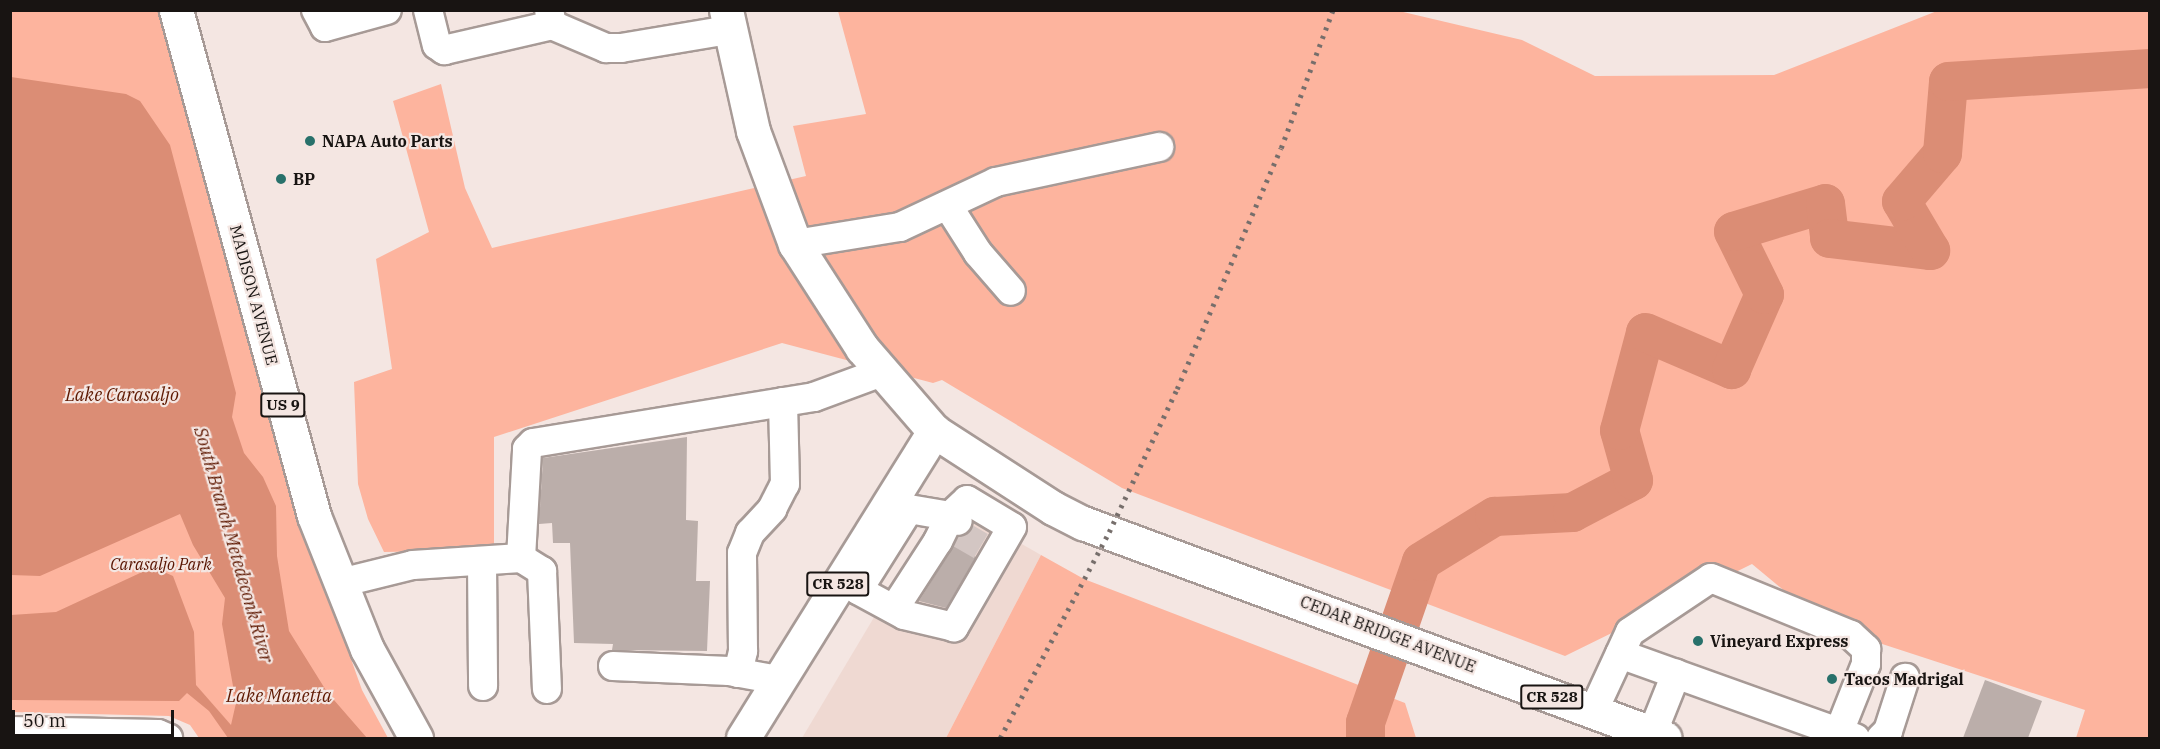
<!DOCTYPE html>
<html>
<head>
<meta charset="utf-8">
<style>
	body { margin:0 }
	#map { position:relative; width:2160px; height:749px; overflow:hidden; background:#f4e6e2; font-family:"IBM Plex Serif",serif }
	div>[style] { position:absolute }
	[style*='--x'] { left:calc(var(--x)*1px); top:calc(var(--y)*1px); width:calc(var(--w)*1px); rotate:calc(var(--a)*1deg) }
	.built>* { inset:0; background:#efd9d2 }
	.green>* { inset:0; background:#fdb49e }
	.water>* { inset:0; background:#db8d75 }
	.river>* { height:39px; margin:-19.5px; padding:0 19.5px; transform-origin:19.5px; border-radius:19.5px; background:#db8d75 }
	.building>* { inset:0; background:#bbaeaa }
	.minor-tunnel>* { height:28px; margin-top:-14px; transform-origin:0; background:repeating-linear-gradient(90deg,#d3c6c3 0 28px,transparent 0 42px) }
	.roads { filter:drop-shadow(2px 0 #a79a96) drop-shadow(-2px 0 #a79a96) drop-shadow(0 2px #a79a96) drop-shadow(0 -2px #a79a96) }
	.minor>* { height:28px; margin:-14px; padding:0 14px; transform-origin:14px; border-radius:14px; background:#fff }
	.major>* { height:33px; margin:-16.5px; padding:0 16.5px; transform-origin:16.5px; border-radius:16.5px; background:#fff }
	.highway>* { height:33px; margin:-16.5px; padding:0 16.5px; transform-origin:16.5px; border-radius:16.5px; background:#fff }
	.rail>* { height:4.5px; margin-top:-2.25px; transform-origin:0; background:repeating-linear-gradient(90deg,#766e6b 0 3px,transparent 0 9px) }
	.dots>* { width:16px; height:16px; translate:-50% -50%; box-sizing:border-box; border:3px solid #f4e6e2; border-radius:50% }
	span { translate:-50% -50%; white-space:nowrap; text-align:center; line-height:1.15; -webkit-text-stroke:4.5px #f4e6e2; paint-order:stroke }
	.shield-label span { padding:2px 4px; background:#f4e6e2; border:2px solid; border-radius:4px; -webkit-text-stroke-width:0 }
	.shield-label { font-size:15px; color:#181412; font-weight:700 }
	.poi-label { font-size:16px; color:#181412; font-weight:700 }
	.left { translate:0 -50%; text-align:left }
	.street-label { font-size:16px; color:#181412 }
	.park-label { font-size:16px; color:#581300; font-style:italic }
	.water-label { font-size:18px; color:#5f1902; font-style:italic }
	.frame { position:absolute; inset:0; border:12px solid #181412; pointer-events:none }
	.scale { position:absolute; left:12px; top:710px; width:162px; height:27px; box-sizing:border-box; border:3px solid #181412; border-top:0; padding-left:8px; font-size:18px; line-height:21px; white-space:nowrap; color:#181412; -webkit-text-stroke:4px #f4e6e2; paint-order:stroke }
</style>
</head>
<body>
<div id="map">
	<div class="built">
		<i style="clip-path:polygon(944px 500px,1041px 555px,946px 738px,802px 738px)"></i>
	</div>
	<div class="green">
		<i style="clip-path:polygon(11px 11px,158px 11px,317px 563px,362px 690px,388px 738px,199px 738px,190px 725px,169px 716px,11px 712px)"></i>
		<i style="clip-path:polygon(838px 11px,1399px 11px,1522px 40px,1595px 76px,1774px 75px,1937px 11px,2149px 11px,2149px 738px,2076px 738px,2085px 710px,1827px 626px,1752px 564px,1565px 656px,1122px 488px,942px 380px,933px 383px,782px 343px,494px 437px,494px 550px,384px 552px,368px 519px,358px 484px,354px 382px,392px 369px,376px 259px,429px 232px,393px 101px,441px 84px,465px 188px,492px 248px,806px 176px,793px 126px,866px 114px)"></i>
		<i style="clip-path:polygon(1041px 555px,1084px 579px,1405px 703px,1416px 738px,946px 738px)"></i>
	</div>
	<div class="water">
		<i style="clip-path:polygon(11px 77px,126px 94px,140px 101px,170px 145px,236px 393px,232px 417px,244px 453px,263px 477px,276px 506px,277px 556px,289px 631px,327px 692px,367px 738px,228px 738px,209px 711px,187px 693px,179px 701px,11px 700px,11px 615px,56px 612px,153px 567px,173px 576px,194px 632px,196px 685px,231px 725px,236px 703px,222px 624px,225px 598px,193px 545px,180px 514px,40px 576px,11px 575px)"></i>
	</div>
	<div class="river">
		<i style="--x:1365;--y:738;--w:16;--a:-90"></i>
		<i style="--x:1365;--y:722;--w:170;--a:-70.8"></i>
		<i style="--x:1421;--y:561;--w:86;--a:-31.7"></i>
		<i style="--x:1494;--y:516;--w:78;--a:-2.9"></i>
		<i style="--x:1572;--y:512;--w:69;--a:-27.7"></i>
		<i style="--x:1633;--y:480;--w:52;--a:-105.6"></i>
		<i style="--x:1619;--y:430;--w:101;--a:-75.1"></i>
		<i style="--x:1645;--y:332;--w:94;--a:23.3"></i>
		<i style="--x:1731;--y:369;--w:82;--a:-66.3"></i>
		<i style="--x:1764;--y:294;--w:70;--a:-116.2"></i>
		<i style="--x:1733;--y:231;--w:96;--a:-16.9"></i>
		<i style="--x:1825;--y:203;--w:35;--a:83"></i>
		<i style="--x:1829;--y:238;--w:102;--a:6.8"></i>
		<i style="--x:1930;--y:250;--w:57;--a:-120.6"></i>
		<i style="--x:1901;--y:201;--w:63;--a:-49.5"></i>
		<i style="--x:1942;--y:153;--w:72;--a:-85.2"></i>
		<i style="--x:1948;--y:81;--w:202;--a:-3.7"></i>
	</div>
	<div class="building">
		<i style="clip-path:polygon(687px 437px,686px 520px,698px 521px,696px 581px,710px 581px,707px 651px,612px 650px,613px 644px,574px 643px,570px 543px,553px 543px,552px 523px,539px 524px,543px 458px)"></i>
		<i style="clip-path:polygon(955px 544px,976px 557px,946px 608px,919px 601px)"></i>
		<i style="clip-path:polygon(1985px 680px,2042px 701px,2028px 738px,1963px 738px)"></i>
	</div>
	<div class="minor-tunnel">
		<i style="--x:960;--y:534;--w:24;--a:30"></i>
	</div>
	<div class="roads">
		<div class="minor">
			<i style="--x:316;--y:10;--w:19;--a:62"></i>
			<i style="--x:325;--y:27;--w:64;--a:-15.3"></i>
			<i style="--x:428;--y:10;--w:36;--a:76"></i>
			<i style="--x:437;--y:45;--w:9;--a:36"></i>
			<i style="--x:444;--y:50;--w:111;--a:-13"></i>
			<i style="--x:552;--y:25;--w:15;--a:-101"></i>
			<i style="--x:552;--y:25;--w:59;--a:23.1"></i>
			<i style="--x:606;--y:48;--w:15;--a:0"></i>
			<i style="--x:621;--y:48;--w:109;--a:-9.5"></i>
			<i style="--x:948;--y:206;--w:56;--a:57.4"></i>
			<i style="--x:978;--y:253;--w:50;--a:49"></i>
			<i style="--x:795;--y:244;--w:106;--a:-9.2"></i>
			<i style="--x:900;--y:227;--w:106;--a:-25.1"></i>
			<i style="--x:996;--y:182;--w:167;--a:-12.1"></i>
			<i style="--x:967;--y:500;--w:52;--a:31"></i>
			<i style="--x:1012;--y:527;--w:116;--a:120.1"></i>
			<i style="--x:954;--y:627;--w:51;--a:-166.5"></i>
			<i style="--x:904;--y:615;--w:52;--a:-151.5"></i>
			<i style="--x:858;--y:590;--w:96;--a:-57.8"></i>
			<i style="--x:909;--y:509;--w:42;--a:9.7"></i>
			<i style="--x:950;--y:516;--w:23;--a:-43"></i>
			<i style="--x:521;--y:558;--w:25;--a:32"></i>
			<i style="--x:542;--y:571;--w:118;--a:87.6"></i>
			<i style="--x:482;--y:562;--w:124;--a:89.5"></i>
			<i style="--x:340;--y:583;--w:75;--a:-13.9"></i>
			<i style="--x:413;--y:565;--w:108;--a:-3.7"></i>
			<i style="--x:521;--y:558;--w:109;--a:-86.8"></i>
			<i style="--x:527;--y:449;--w:8;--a:-45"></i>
			<i style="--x:533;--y:443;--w:285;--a:-9.3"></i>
			<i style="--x:814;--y:397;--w:72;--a:-20.2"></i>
			<i style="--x:894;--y:609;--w:81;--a:-57.1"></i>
			<i style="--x:938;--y:541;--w:28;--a:-64"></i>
			<i style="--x:950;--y:516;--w:9;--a:32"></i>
			<i style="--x:1620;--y:654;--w:250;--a:19.7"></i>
			<i style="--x:613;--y:666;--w:116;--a:2.5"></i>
			<i style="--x:729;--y:671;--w:50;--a:10.4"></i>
			<i style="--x:738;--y:673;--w:23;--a:-77"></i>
			<i style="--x:743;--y:651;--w:98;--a:-90.6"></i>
			<i style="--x:742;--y:553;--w:22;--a:-68"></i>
			<i style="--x:750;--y:533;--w:33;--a:-47"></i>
			<i style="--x:772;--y:509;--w:28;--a:-63"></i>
			<i style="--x:785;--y:484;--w:82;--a:-91.4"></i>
			<i style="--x:1593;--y:712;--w:88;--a:-65.2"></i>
			<i style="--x:1630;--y:632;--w:97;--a:-33.7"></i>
			<i style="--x:1711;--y:578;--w:151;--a:22.2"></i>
			<i style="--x:1851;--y:635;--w:21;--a:43"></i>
			<i style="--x:1866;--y:649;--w:15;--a:90"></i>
			<i style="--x:1866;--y:664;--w:73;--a:111.7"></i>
			<i style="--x:10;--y:731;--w:148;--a:1.2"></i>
			<i style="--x:158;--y:734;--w:11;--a:22"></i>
			<i style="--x:1652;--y:734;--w:65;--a:-68.2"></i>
			<i style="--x:1881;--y:738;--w:10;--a:-45"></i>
			<i style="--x:1888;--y:731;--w:56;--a:-72.2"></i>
		</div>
		<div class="major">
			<i style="--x:726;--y:10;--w:124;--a:77.4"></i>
			<i style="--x:753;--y:131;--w:121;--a:69.6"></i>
			<i style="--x:795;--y:244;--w:124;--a:57.2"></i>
			<i style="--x:862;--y:348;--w:110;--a:49.1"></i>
			<i style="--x:934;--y:431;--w:142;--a:32.9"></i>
			<i style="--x:1053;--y:508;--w:34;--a:27"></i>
			<i style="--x:1083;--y:523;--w:620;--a:20.28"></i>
			<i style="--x:743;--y:738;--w:362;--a:-58.1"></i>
		</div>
		<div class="highway">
			<i style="--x:176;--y:10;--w:524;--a:74.74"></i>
			<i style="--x:314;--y:516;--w:143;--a:68.3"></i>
			<i style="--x:367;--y:649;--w:102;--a:61.2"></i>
		</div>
	</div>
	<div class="rail">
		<i style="--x:1000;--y:738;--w:233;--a:-62.1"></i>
		<i style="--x:1109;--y:532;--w:158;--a:-64.6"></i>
		<i style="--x:1177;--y:389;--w:262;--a:-66.7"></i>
		<i style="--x:1281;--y:148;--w:147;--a:-69.4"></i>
	</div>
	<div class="dots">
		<i style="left:310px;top:141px;background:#28716b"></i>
		<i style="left:281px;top:179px;background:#28716b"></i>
		<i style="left:1698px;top:641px;background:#28716b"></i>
		<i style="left:1832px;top:679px;background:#28716b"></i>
	</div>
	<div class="shield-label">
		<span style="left:283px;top:405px">US 9</span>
		<span style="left:838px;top:584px">CR 528</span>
		<span style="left:1552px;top:697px">CR 528</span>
	</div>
	<div class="poi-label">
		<span class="left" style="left:322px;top:141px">NAPA Auto Parts</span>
		<span class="left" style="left:293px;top:179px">BP</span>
		<span class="left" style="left:1710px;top:641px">Vineyard Express</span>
		<span class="left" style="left:1844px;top:679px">Tacos Madrigal</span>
	</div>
	<div class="street-label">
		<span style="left:254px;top:295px;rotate:75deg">MADISON AVENUE</span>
		<span style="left:1388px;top:634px;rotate:21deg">CEDAR BRIDGE AVENUE</span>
	</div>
	<div class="park-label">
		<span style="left:161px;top:564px">Carasaljo Park</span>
	</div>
	<div class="water-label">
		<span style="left:122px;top:395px">Lake Carasaljo</span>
		<span style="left:233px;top:545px;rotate:74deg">South Branch Metedeconk River</span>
		<span style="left:279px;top:696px">Lake Manetta</span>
	</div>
	<div class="frame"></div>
	<div class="scale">50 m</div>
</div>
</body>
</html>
